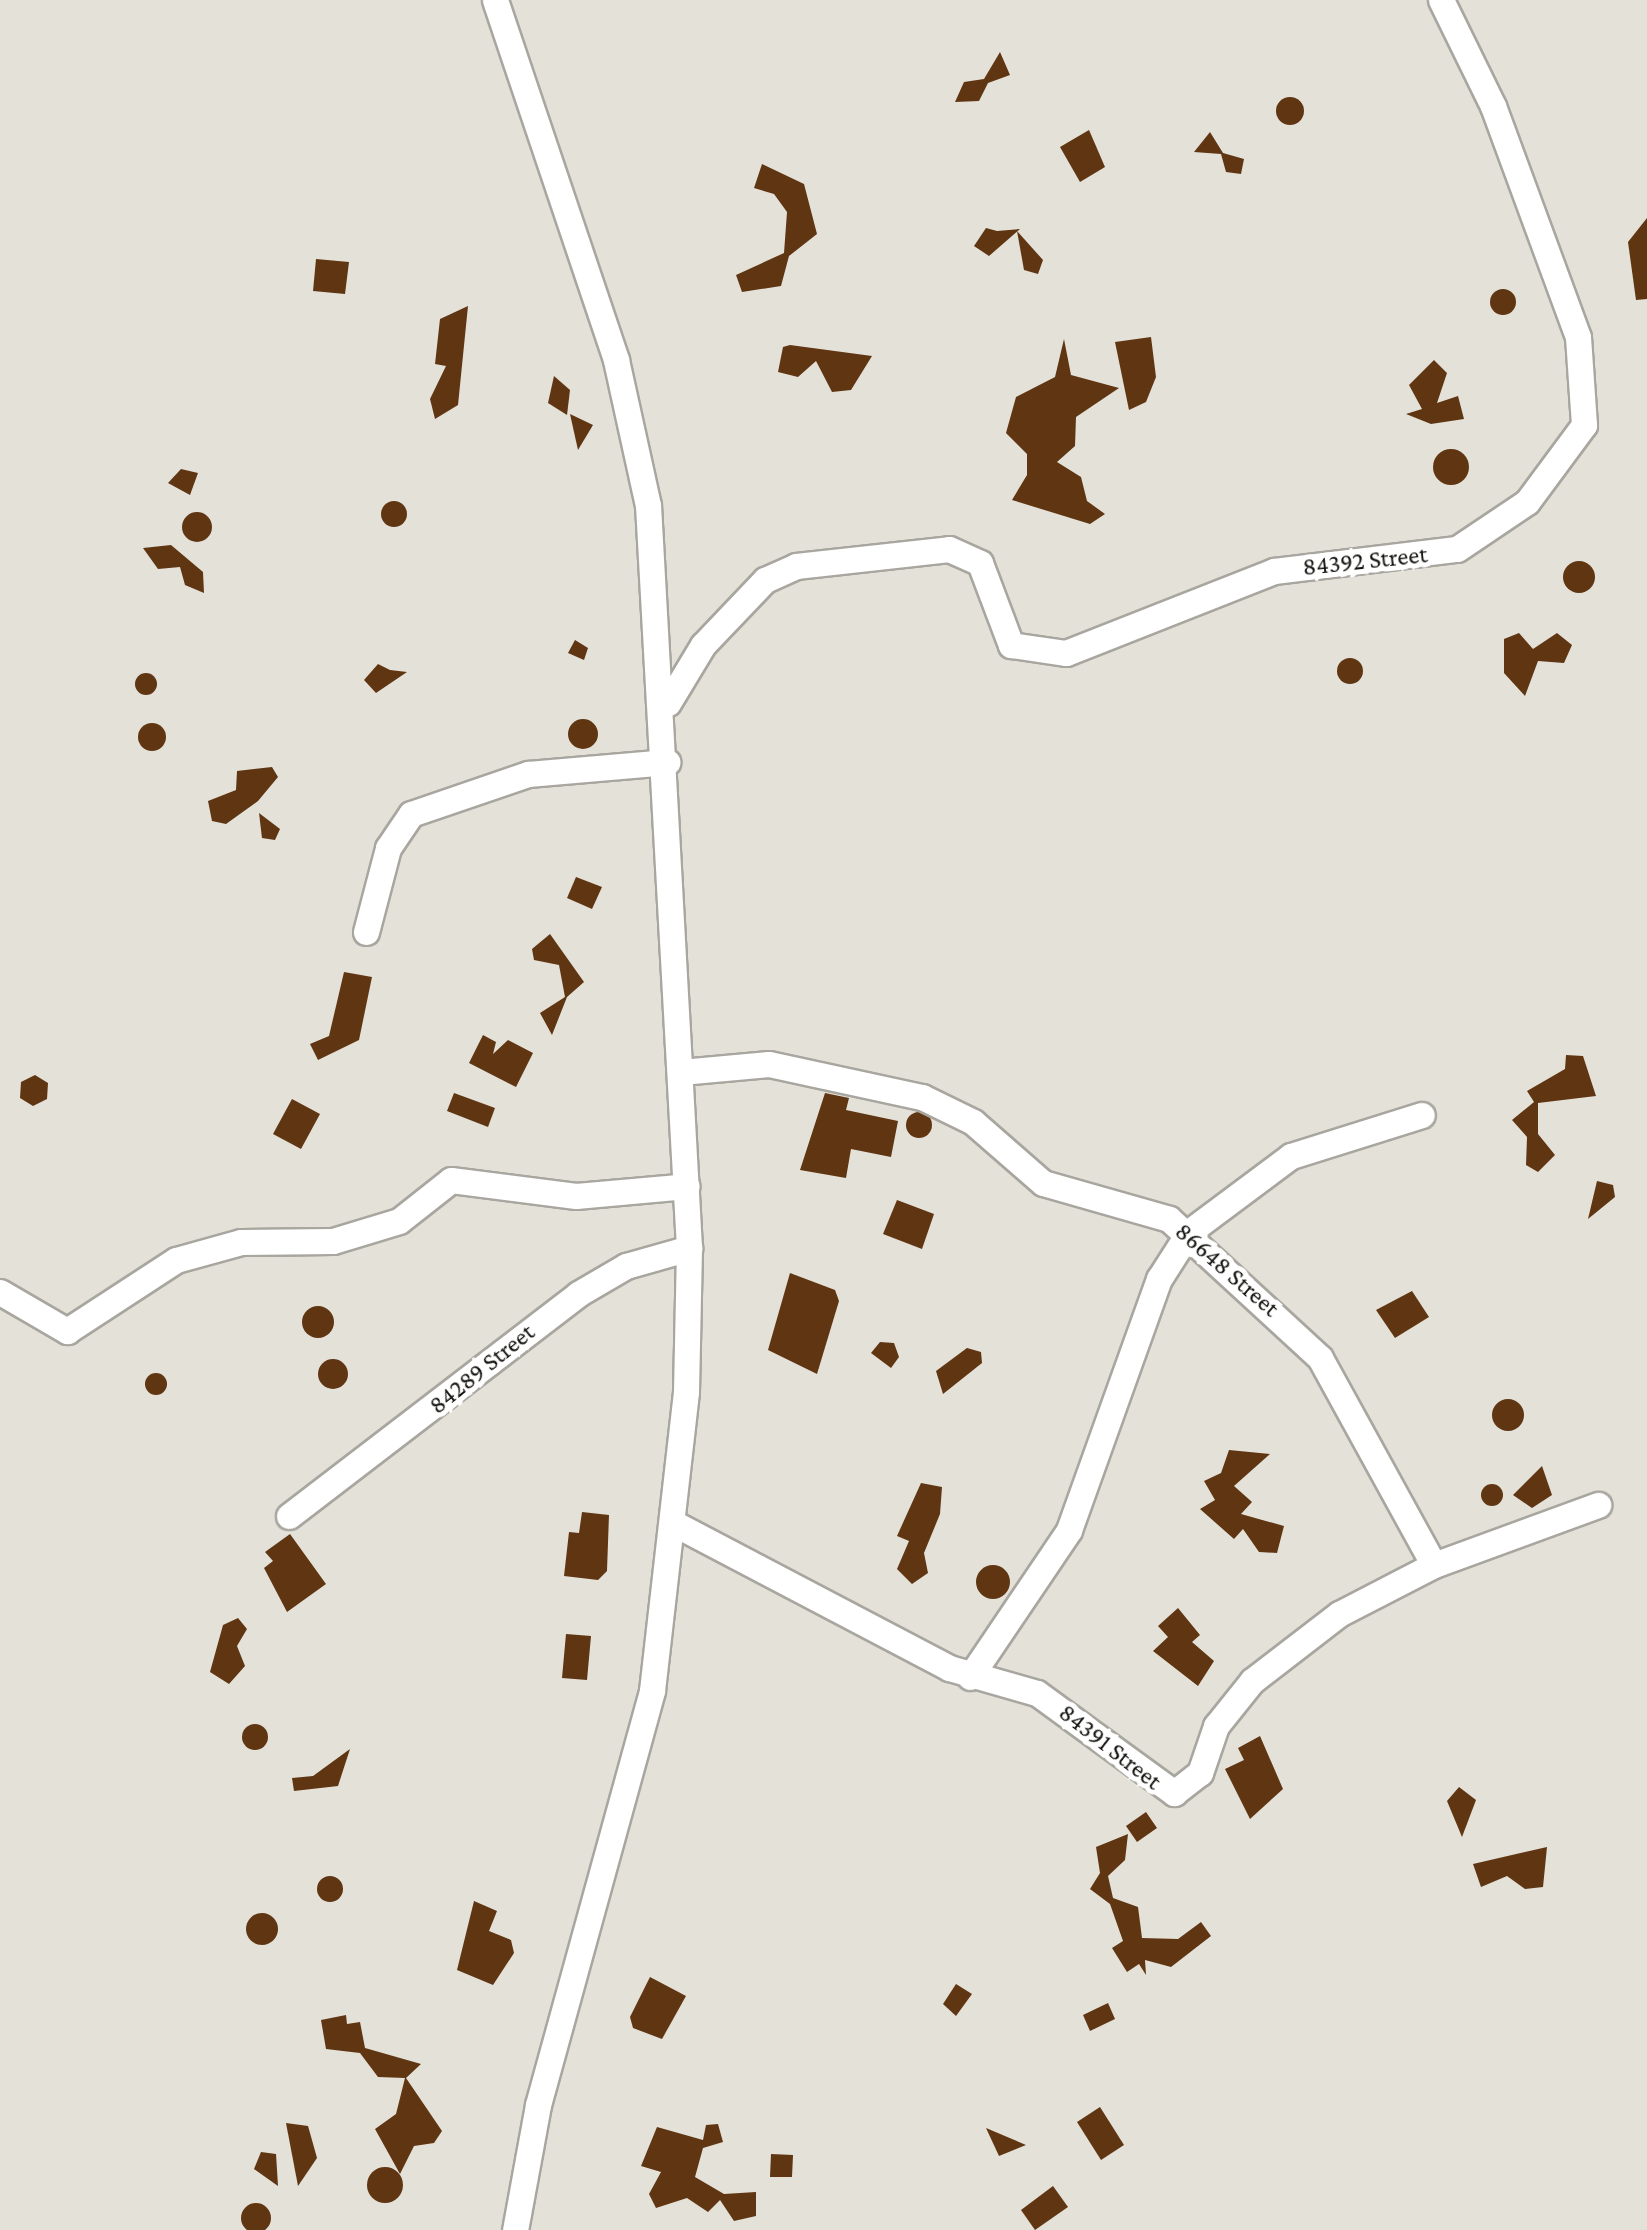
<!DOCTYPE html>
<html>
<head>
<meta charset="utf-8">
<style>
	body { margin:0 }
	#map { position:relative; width:1647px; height:2230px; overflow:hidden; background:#e4e1d9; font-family:"Crimson Pro",serif }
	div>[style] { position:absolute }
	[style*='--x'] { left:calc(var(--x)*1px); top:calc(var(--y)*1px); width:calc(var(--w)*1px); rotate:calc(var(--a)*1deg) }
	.building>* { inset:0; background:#5f3512 }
	.round { border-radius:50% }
	.roads { filter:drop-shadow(2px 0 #a8a69f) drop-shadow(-2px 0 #a8a69f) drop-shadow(0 2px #a8a69f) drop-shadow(0 -2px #a8a69f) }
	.minor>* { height:25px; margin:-12.5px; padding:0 12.5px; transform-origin:12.5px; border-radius:12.5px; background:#fff }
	span { translate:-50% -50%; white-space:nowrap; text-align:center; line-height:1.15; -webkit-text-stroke:10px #fff; paint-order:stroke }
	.street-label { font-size:25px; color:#13120f }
</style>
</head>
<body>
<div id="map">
	<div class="building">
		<i style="clip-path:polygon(1000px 52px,1010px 75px,988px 83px,979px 101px,955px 102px,964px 82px,984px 79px)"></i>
		<i class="round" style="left:1276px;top:97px;width:28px;height:28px"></i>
		<i style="clip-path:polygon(1089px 130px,1105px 167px,1080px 182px,1060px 147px)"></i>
		<i style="clip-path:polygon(1210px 132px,1223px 153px,1244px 159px,1241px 174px,1226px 172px,1221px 154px,1194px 152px)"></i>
		<i style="clip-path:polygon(762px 164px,804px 184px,817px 234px,789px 256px,781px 286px,742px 292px,736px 275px,784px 253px,787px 212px,774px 194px,754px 188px)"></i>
		<i style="clip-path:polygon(1647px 218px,1647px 299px,1636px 300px,1628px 242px)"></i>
		<i style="clip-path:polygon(986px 228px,997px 231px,1020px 229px,989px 256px,974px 246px)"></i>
		<i style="clip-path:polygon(1017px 231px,1043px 260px,1038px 274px,1024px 270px)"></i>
		<i style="clip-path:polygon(316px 259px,349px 262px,345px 294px,313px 291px)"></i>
		<i class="round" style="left:1490px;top:289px;width:26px;height:26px"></i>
		<i style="clip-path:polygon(468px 306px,458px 405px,435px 419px,430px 399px,446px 366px,435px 364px,440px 319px)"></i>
		<i style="clip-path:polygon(1151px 337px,1156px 377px,1146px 402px,1129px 410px,1115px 342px)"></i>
		<i style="clip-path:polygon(1064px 339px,1071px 375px,1119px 388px,1076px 417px,1075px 446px,1057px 462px,1081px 477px,1087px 501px,1105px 514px,1090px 524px,1012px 500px,1027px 475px,1027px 454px,1006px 433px,1016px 397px,1055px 377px)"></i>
		<i style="clip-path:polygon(783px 347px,790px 345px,872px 356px,851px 390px,832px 392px,816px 361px,798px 377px,778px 372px)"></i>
		<i style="clip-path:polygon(1434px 360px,1447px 373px,1437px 403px,1458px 396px,1464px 419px,1431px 424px,1406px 414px,1422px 409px,1409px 385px)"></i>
		<i style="clip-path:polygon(554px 376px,570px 390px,567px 415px,548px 403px)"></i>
		<i style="clip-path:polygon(570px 414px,593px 425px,578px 450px)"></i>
		<i class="round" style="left:1433px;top:449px;width:36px;height:36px"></i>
		<i style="clip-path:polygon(181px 469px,198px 473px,190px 495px,168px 483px)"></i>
		<i class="round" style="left:381px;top:501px;width:26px;height:26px"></i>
		<i class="round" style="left:182px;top:512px;width:30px;height:30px"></i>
		<i style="clip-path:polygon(171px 545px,203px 572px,204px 593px,185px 585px,180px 567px,158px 569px,143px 548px)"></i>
		<i class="round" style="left:1563px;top:561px;width:32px;height:32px"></i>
		<i style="clip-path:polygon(1519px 633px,1533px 649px,1557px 633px,1572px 645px,1564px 663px,1538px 661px,1525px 696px,1504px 673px,1504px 639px)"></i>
		<i style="clip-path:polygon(575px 640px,588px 648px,584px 660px,568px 653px)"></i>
		<i class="round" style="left:1337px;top:658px;width:26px;height:26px"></i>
		<i style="clip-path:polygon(378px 664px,390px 670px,407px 672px,376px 693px,364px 680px)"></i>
		<i class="round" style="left:135px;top:673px;width:22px;height:22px"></i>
		<i class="round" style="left:568px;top:719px;width:30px;height:30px"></i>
		<i class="round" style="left:138px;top:723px;width:28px;height:28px"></i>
		<i style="clip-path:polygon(272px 767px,278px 777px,258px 801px,226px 824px,212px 821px,208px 801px,236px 790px,237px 771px)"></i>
		<i style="clip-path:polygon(259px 813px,280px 829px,275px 840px,262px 838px)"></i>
		<i style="clip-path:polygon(576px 877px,602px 887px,592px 909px,567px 898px)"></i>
		<i style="clip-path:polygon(550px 934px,584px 982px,567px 997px,552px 1035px,540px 1013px,565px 997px,559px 965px,534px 960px,532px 949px)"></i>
		<i style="clip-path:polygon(344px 972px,372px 977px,359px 1040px,318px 1060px,310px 1044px,329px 1036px)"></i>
		<i style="clip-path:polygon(483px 1035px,496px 1042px,493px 1054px,508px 1040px,533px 1053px,516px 1087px,469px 1063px)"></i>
		<i style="clip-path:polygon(1566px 1055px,1583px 1056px,1596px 1096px,1538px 1103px,1538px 1134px,1555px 1155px,1538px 1172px,1526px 1165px,1527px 1137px,1512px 1120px,1534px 1102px,1527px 1091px,1565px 1069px)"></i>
		<i style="clip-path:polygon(35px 1075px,48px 1083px,47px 1099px,33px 1106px,20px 1098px,21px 1082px)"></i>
		<i style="clip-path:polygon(454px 1093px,495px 1108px,488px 1127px,447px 1111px)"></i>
		<i style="clip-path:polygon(825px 1093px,849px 1098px,846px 1110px,898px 1121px,891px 1157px,851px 1149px,846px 1178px,800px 1170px)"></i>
		<i style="clip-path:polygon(292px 1099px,320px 1114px,301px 1149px,273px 1134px)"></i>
		<i class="round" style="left:906px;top:1112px;width:26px;height:26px"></i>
		<i style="clip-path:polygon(1597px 1181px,1613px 1185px,1615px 1197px,1588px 1219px)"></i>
		<i style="clip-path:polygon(897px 1200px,934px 1214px,922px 1249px,883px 1234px)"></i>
		<i style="clip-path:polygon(790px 1273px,835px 1290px,839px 1301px,817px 1374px,768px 1350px)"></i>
		<i style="clip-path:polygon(1412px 1291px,1429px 1317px,1395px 1338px,1376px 1310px)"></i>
		<i class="round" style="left:302px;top:1306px;width:32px;height:32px"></i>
		<i style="clip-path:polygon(880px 1342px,894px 1343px,899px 1357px,891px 1368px,871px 1353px)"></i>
		<i style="clip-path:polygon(967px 1348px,981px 1352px,982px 1363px,943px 1394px,936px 1371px)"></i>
		<i class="round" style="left:318px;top:1359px;width:30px;height:30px"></i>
		<i class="round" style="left:145px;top:1373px;width:22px;height:22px"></i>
		<i class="round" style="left:1492px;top:1399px;width:32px;height:32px"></i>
		<i style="clip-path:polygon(1229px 1450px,1270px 1454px,1234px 1486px,1252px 1502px,1241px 1514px,1284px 1526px,1277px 1553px,1259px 1552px,1243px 1529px,1234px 1539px,1200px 1509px,1215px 1500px,1204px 1481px,1221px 1473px)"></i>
		<i style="clip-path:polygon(1542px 1466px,1552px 1495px,1532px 1508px,1513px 1495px)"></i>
		<i style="clip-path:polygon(921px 1483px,942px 1487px,940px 1514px,924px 1553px,928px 1573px,912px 1584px,897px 1569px,909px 1541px,897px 1536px)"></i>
		<i class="round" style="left:1481px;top:1484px;width:22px;height:22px"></i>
		<i style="clip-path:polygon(582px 1512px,609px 1515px,607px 1571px,598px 1580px,564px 1576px,569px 1532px,579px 1533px)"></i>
		<i style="clip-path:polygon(290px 1534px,326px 1584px,287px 1612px,264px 1568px,273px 1561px,265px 1552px)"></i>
		<i class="round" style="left:976px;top:1565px;width:34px;height:34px"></i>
		<i style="clip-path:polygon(1178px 1608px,1200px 1635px,1192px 1642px,1214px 1661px,1198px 1686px,1153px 1651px,1168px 1637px,1158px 1626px)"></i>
		<i style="clip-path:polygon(238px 1618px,247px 1629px,237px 1646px,245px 1666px,229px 1684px,210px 1672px,223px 1625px)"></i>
		<i style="clip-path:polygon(566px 1634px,591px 1636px,587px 1680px,562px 1678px)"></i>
		<i class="round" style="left:242px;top:1724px;width:26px;height:26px"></i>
		<i style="clip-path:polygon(1260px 1736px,1283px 1789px,1250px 1819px,1225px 1769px,1244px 1760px,1238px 1748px)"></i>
		<i style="clip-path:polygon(350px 1749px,338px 1786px,294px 1791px,292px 1778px,313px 1776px)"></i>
		<i style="clip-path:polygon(1459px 1787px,1476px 1800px,1462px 1837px,1447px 1801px)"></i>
		<i style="clip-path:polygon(1146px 1812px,1157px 1828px,1137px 1842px,1126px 1826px)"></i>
		<i style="clip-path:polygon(1128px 1834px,1125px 1860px,1108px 1876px,1113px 1898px,1138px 1907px,1142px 1938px,1178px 1939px,1201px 1922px,1211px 1936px,1171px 1967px,1145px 1960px,1146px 1975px,1139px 1964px,1127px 1972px,1112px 1948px,1123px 1941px,1110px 1904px,1090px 1889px,1100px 1873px,1096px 1847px)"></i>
		<i style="clip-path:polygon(1547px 1847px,1543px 1887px,1525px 1889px,1507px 1876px,1481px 1887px,1473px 1864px)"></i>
		<i class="round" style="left:317px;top:1876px;width:26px;height:26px"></i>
		<i style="clip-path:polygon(474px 1901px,497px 1911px,489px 1931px,511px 1940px,514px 1953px,493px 1985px,457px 1970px)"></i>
		<i class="round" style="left:246px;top:1913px;width:32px;height:32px"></i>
		<i style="clip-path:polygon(650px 1977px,686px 1996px,662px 2039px,633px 2028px,630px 2017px)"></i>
		<i style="clip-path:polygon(956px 1984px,972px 1994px,956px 2016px,943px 2004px)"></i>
		<i style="clip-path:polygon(1108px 2003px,1115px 2019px,1090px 2031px,1083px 2015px)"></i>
		<i style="clip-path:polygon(346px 2015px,347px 2024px,360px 2022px,365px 2048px,421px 2064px,406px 2078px,442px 2131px,434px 2143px,414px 2146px,400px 2174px,375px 2129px,396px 2114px,405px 2078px,378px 2077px,360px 2053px,326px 2049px,321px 2020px)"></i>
		<i style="clip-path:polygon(1100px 2107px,1124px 2145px,1101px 2160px,1077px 2122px)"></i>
		<i style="clip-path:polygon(286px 2123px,308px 2126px,317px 2158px,298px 2186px)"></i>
		<i style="clip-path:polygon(718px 2124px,723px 2142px,703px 2148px,695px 2177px,724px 2194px,756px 2192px,756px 2216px,734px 2221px,720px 2200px,708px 2212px,687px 2198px,656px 2208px,649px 2194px,661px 2172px,641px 2166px,657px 2127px,703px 2140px,706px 2125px)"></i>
		<i style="clip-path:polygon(986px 2128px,1026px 2145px,999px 2156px)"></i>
		<i style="clip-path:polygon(261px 2152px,276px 2154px,278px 2186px,254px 2169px)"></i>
		<i style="clip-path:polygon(771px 2154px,793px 2155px,792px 2177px,770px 2177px)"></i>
		<i class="round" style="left:367px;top:2167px;width:36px;height:36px"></i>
		<i style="clip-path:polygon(1053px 2186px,1068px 2207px,1035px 2230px,1021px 2210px)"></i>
		<i class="round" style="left:241px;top:2203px;width:30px;height:30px"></i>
	</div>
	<div class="roads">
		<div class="minor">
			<i style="--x:495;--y:0;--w:380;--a:71.4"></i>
			<i style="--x:616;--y:360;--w:148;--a:77.6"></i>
			<i style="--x:648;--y:505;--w:744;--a:86.84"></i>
			<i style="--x:689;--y:1248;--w:144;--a:91.2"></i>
			<i style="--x:686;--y:1392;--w:301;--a:96.5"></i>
			<i style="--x:652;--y:1691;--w:429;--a:105.4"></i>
			<i style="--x:538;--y:2105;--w:127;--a:100.4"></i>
			<i style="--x:668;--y:703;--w:68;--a:-58.9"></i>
			<i style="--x:703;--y:645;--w:90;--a:-46.4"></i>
			<i style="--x:765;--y:580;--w:34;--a:-24"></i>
			<i style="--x:796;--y:566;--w:154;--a:-6.3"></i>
			<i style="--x:949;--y:549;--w:34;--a:24"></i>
			<i style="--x:980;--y:563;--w:88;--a:69.3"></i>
			<i style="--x:1011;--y:645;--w:56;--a:8.3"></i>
			<i style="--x:1066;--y:653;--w:224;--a:-21.5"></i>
			<i style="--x:1274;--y:571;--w:184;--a:-6.9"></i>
			<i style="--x:1457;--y:549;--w:84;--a:-33.9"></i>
			<i style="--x:1527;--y:502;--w:96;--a:-53.5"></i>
			<i style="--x:1584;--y:425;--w:88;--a:-93.9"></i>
			<i style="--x:1578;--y:337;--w:246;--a:-110.2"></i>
			<i style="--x:1493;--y:106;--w:118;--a:-116.1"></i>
			<i style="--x:366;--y:932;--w:87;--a:-75.3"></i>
			<i style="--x:388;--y:848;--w:41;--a:-55.9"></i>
			<i style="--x:411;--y:814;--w:124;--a:-18.9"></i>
			<i style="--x:528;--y:774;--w:140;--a:-4.9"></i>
			<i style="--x:681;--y:1072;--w:88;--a:-5.2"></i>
			<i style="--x:769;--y:1064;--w:157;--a:12.2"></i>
			<i style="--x:922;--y:1097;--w:57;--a:26.1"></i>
			<i style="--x:973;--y:1122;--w:93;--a:41.1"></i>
			<i style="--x:1043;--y:1183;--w:131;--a:15.9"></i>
			<i style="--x:1169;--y:1219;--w:205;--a:42.6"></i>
			<i style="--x:1320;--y:1358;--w:236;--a:61.2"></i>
			<i style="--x:0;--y:1292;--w:78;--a:30.2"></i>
			<i style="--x:67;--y:1331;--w:130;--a:-33.1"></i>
			<i style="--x:176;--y:1260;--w:67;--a:-15.5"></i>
			<i style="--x:241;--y:1242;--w:92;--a:-0.6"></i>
			<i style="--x:333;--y:1241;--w:69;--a:-16.9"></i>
			<i style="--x:399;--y:1221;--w:66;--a:-38.3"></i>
			<i style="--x:451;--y:1180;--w:126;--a:7.3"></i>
			<i style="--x:576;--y:1196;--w:111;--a:-5.1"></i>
			<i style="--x:289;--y:1516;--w:364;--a:-37.5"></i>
			<i style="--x:578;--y:1294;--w:56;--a:-30.3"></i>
			<i style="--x:626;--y:1266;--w:66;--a:-15.9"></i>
			<i style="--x:675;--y:1524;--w:310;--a:27.7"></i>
			<i style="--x:949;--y:1668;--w:91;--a:15.9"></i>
			<i style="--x:1037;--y:1693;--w:170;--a:36.1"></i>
			<i style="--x:1174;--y:1793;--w:33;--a:-38"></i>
			<i style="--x:1200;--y:1773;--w:50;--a:-71.2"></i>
			<i style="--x:1216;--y:1726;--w:58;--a:-51.3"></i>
			<i style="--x:1252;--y:1681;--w:110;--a:-37.6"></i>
			<i style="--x:1339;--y:1614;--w:107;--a:-27.3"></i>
			<i style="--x:1434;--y:1565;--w:175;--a:-20.1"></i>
			<i style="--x:970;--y:1677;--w:177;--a:-56"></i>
			<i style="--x:1069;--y:1530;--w:267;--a:-70.3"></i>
			<i style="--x:1159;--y:1279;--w:56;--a:-57.4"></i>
			<i style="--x:1189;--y:1232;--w:127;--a:-36.7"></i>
			<i style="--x:1291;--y:1156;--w:137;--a:-17.4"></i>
		</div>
	</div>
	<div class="street-label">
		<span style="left:1365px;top:561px;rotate:-6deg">84392 Street</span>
		<span style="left:1227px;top:1270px;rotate:41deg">86648 Street</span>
		<span style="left:482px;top:1369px;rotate:-39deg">84289 Street</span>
		<span style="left:1110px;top:1747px;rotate:38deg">84391 Street</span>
	</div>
</div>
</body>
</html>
